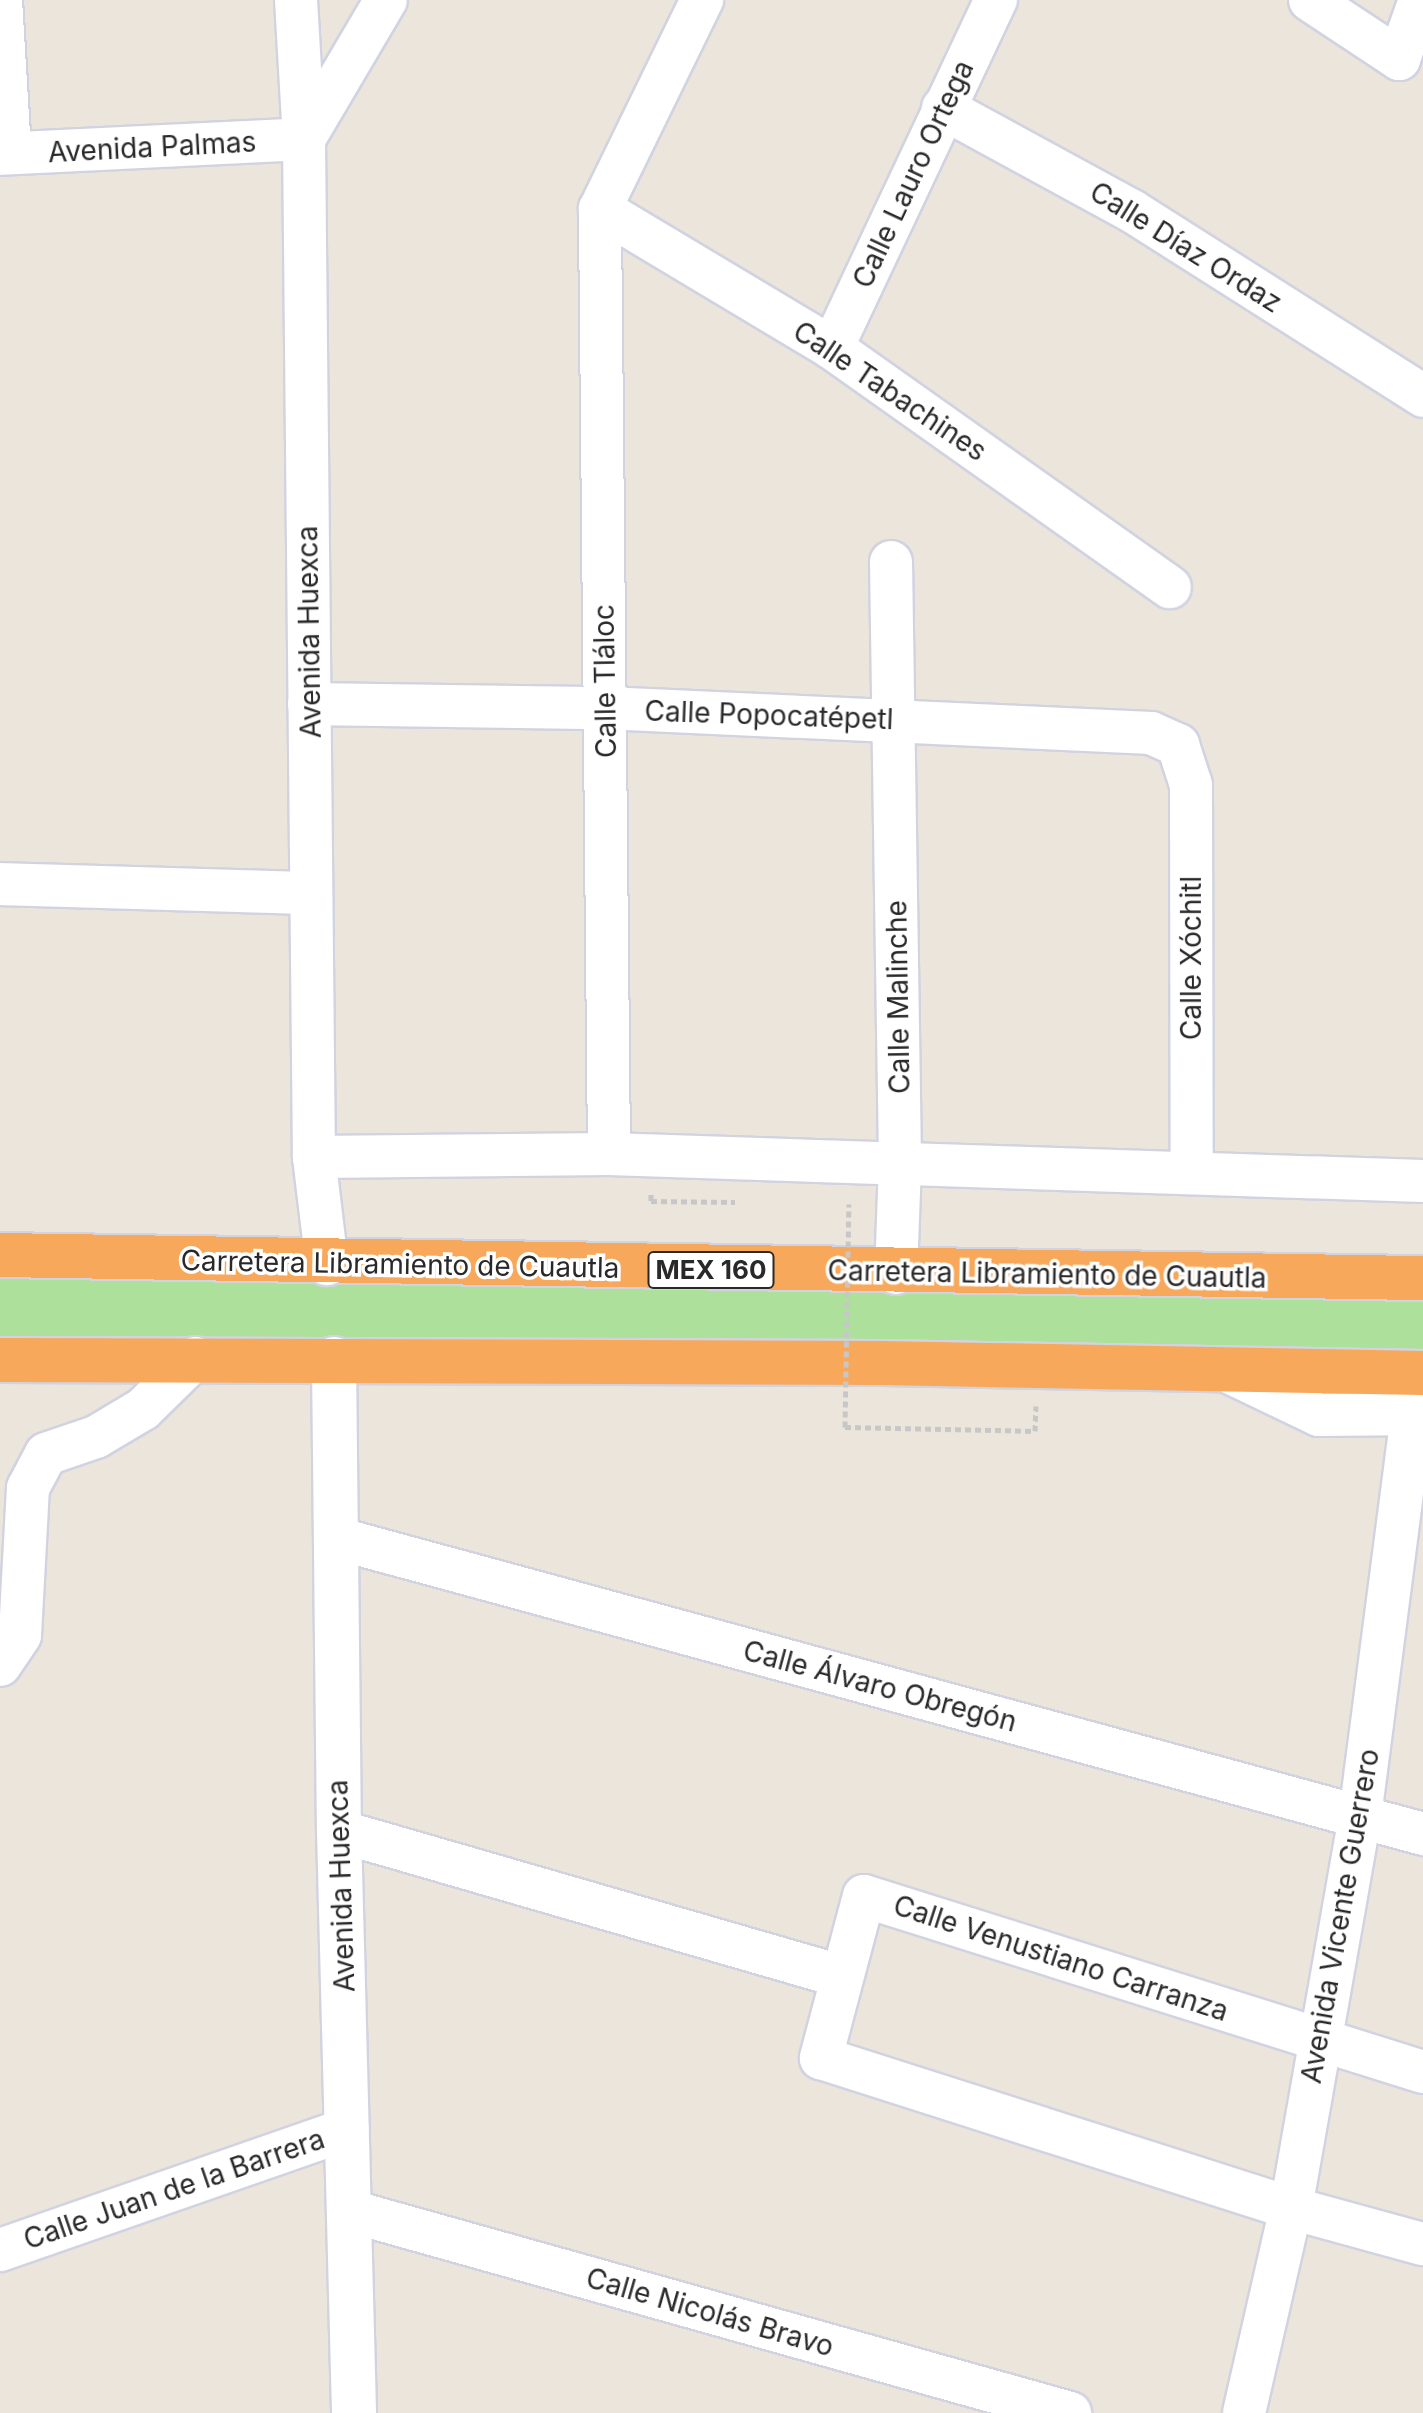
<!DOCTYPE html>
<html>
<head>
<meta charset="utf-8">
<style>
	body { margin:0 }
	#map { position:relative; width:1423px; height:2413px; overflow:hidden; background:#ebe5db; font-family:Inter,sans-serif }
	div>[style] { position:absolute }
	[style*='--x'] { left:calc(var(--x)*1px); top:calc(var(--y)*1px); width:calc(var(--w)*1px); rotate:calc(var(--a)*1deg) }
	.green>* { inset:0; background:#ade09a }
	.path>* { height:5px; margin-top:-2.5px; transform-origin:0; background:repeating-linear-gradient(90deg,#c7c7c7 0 6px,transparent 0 10px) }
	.roads { filter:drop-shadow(2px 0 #d1d3e1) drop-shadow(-2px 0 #d1d3e1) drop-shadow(0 2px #d1d3e1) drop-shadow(0 -2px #d1d3e1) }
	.street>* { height:42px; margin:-21px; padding:0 21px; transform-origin:21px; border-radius:21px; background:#fff }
	.secondary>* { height:44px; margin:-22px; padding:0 22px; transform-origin:22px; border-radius:22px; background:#fff }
	.highway>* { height:44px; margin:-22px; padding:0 22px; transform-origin:22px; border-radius:22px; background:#f7a85a }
	.path-bridge>* { height:5px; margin-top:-2.5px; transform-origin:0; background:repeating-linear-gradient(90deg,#c7c7c7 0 6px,transparent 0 10px) }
	span { translate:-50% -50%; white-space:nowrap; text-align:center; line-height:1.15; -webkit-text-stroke:7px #fff; paint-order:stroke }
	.shield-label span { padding:2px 6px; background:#fff; border:2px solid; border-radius:6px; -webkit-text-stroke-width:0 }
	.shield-label { font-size:26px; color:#292929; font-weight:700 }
	.street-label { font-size:28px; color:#292929 }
</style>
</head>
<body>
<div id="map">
	<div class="green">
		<i style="clip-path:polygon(0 1255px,1423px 1278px,1423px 1373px,0 1363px)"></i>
	</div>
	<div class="path">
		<i style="--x:651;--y:1194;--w:7;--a:90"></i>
		<i style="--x:651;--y:1201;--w:84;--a:0.7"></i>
		<i style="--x:845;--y:1427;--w:190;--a:1.2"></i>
		<i style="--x:1035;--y:1431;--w:25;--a:-88"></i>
	</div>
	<div class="roads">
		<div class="street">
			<i style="--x:1;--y:0;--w:153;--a:86.6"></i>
			<i style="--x:296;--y:0;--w:139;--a:86.7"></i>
			<i style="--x:304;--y:139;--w:1018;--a:89.44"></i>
			<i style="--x:314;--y:1157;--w:108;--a:83.1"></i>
			<i style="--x:1310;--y:0;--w:107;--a:33.5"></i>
			<i style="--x:1399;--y:59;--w:63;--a:-70.4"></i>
			<i style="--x:943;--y:108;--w:215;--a:28.6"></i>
			<i style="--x:1132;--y:211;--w:345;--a:32.4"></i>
			<i style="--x:0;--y:154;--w:304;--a:-2.8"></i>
			<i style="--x:304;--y:139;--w:161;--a:-59.5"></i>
			<i style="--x:600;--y:209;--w:270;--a:30.9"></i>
			<i style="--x:832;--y:348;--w:414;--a:35.3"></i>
			<i style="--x:832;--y:348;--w:385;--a:-64.8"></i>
			<i style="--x:891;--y:562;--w:602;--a:89.14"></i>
			<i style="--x:900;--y:1164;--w:109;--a:92.1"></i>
			<i style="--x:309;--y:704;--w:296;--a:0.8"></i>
			<i style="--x:605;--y:708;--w:547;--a:2.62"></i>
			<i style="--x:1151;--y:733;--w:30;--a:24"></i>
			<i style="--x:1178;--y:745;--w:42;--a:72"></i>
			<i style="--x:1191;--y:785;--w:388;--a:89.9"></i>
			<i style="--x:0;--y:884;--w:311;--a:1.7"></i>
			<i style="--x:609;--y:1154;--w:945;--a:-90.55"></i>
			<i style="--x:600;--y:209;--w:233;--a:-64"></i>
			<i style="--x:314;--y:1157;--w:295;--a:-0.6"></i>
			<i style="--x:609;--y:1154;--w:814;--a:1.9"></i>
			<i style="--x:1227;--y:1371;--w:102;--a:25.6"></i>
			<i style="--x:1319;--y:1415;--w:104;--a:-0.6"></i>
			<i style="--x:336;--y:1538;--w:1127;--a:15.23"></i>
			<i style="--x:0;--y:1665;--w:36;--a:-56"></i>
			<i style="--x:20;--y:1635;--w:147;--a:-86.9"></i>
			<i style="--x:28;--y:1488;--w:38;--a:-62"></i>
			<i style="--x:46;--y:1454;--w:53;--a:-18.8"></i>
			<i style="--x:96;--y:1437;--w:55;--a:-30.8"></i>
			<i style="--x:143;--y:1409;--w:73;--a:-44.4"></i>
			<i style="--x:339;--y:1831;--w:522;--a:16.14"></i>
			<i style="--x:1423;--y:2072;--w:586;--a:-162.52"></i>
			<i style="--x:864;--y:1896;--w:168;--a:104.9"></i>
			<i style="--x:821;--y:2058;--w:493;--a:17.7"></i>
			<i style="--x:1291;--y:2208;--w:137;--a:15.3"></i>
			<i style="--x:350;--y:2211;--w:748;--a:15.67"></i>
			<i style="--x:0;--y:2250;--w:368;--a:-19.2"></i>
			<i style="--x:1244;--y:2413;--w:210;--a:-77.1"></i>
			<i style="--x:1291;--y:2208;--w:398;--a:-80"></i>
			<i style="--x:1360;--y:1816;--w:404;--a:-82.6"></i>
		</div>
		<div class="secondary">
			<i style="--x:334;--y:1359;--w:472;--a:89.4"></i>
			<i style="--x:339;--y:1831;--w:582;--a:88.52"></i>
		</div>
		<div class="highway">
			<i style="--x:0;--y:1255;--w:1423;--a:0.93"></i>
			<i style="--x:0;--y:1360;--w:882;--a:0.19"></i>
			<i style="--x:882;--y:1363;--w:541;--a:1.06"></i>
		</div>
	</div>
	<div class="path-bridge">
		<i style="--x:845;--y:1427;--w:223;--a:-89"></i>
	</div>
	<div class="shield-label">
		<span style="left:711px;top:1270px">MEX 160</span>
	</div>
	<div class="street-label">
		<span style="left:152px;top:147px;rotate:-3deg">Avenida Palmas</span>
		<span style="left:913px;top:174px;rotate:-65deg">Calle Lauro Ortega</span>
		<span style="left:1186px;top:247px;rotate:32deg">Calle Díaz Ordaz</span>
		<span style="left:890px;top:391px;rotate:34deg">Calle Tabachines</span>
		<span style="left:309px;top:632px;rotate:-91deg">Avenida Huexca</span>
		<span style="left:605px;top:681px;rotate:-91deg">Calle Tláloc</span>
		<span style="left:769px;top:715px;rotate:2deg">Calle Popocatépetl</span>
		<span style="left:1191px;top:958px;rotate:-90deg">Calle Xóchitl</span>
		<span style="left:898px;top:997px;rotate:-91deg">Calle Malinche</span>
		<span style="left:400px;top:1264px;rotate:1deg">Carretera Libramiento de Cuautla</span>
		<span style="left:1047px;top:1274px;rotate:1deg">Carretera Libramiento de Cuautla</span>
		<span style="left:880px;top:1686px;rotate:15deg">Calle Álvaro Obregón</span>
		<span style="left:341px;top:1886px;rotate:-92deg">Avenida Huexca</span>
		<span style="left:1340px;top:1916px;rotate:-80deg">Avenida Vicente Guerrero</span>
		<span style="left:1061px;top:1958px;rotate:18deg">Calle Venustiano Carranza</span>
		<span style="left:174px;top:2189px;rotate:-19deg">Calle Juan de la Barrera</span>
		<span style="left:710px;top:2312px;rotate:16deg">Calle Nicolás Bravo</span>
	</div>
</div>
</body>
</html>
